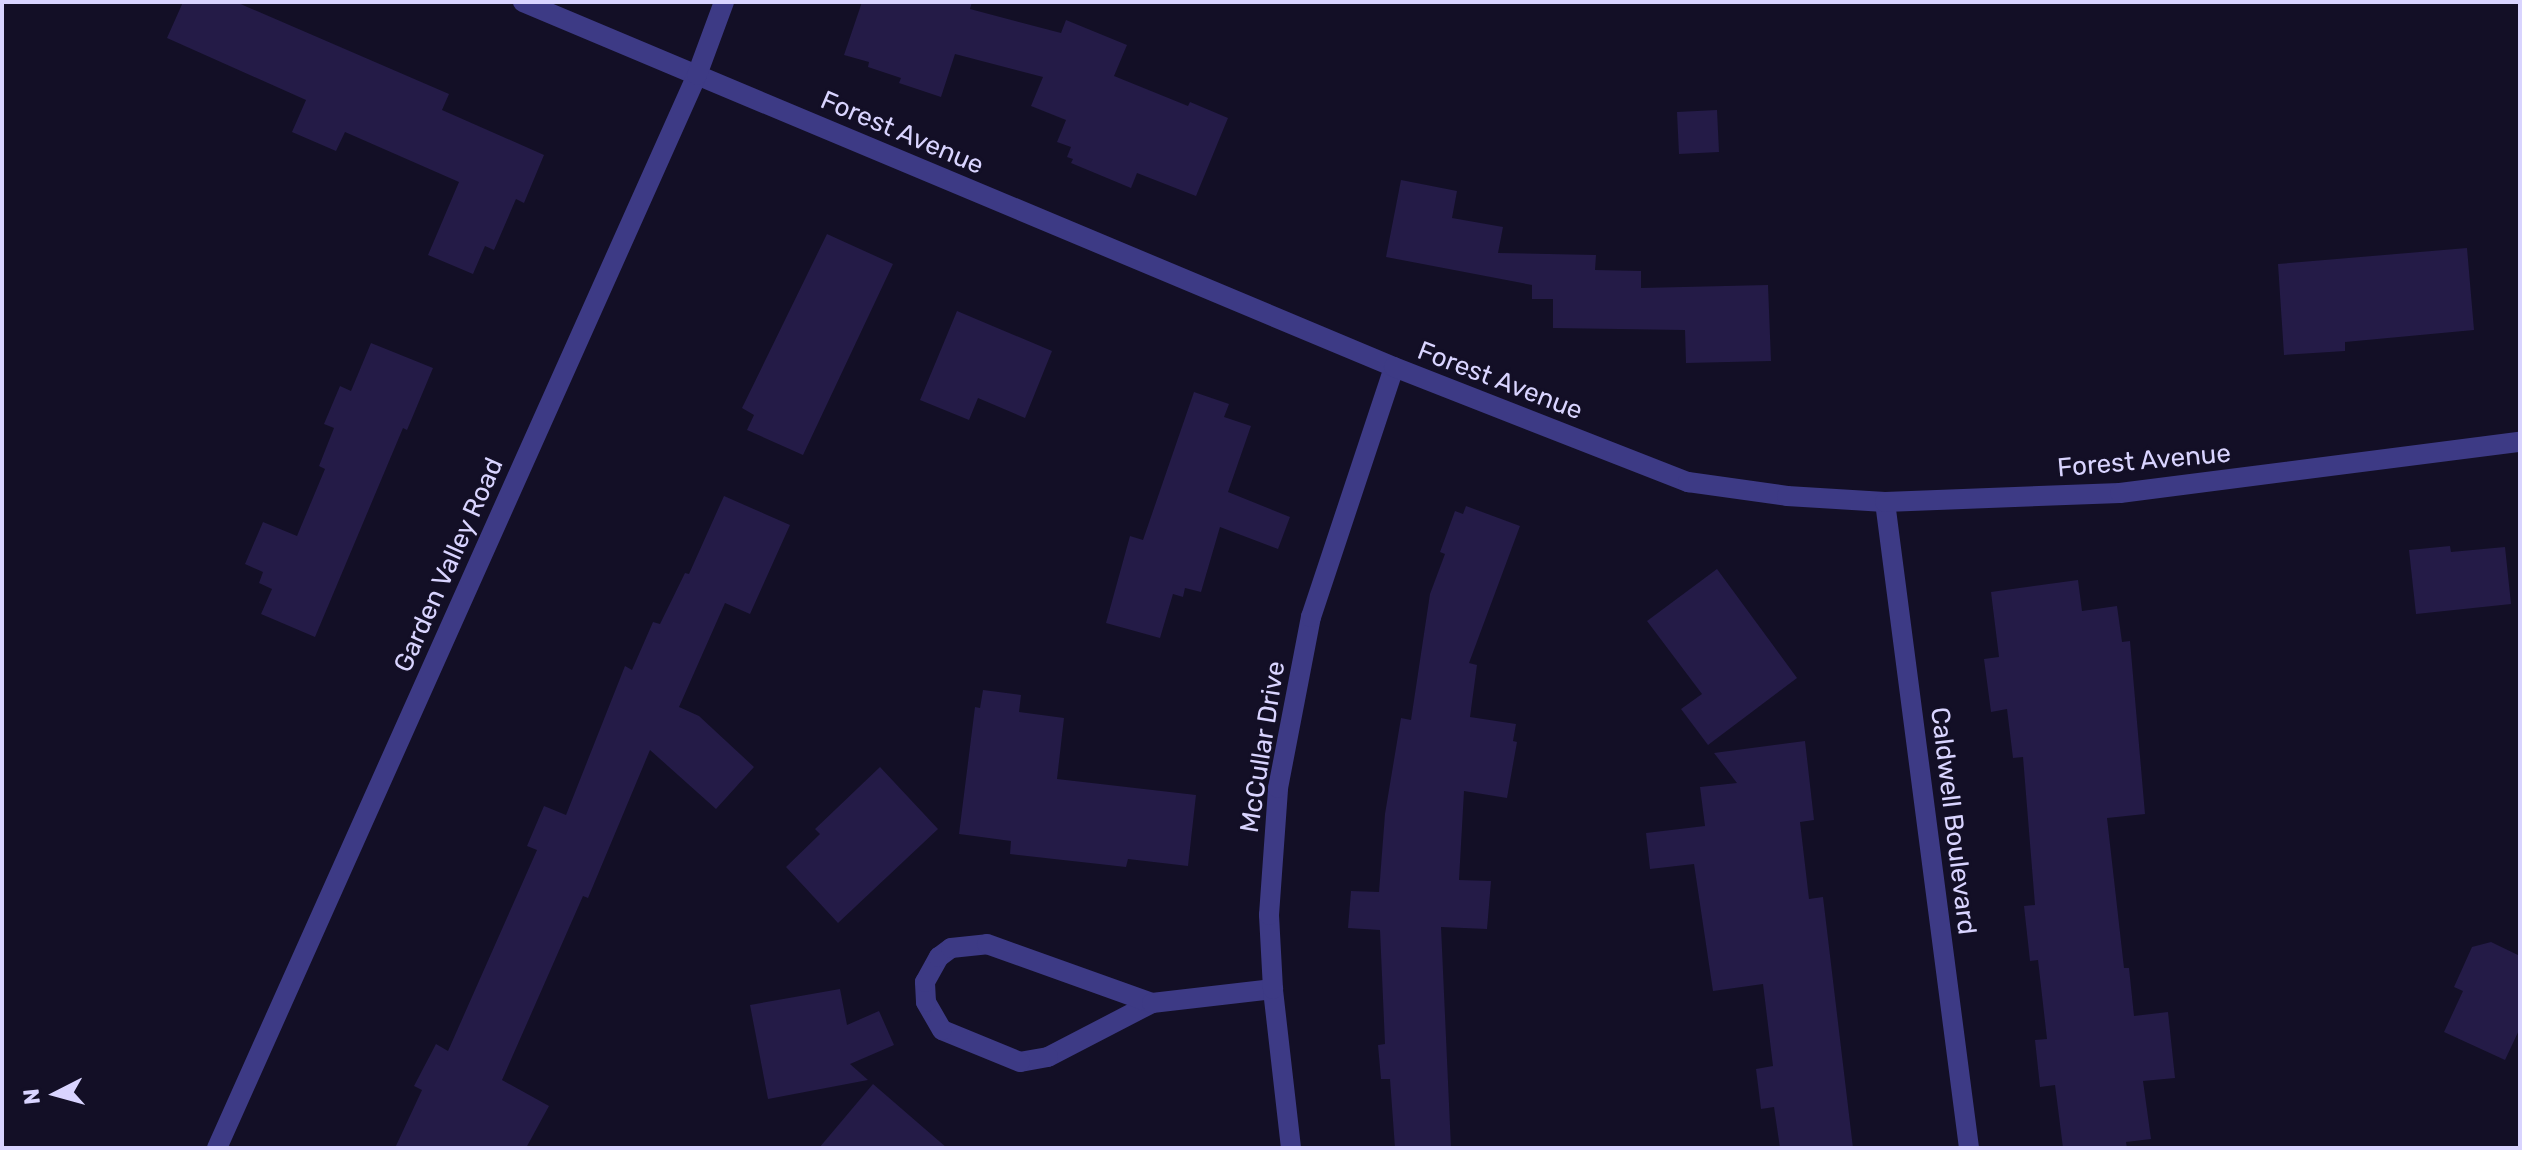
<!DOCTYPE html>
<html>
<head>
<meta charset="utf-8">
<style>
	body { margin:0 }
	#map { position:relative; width:2522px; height:1150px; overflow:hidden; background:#130f26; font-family:Rubik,sans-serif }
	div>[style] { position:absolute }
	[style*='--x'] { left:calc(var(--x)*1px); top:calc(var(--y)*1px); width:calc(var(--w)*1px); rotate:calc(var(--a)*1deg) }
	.building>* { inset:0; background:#241b47 }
	.minor>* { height:20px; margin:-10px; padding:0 10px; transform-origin:10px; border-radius:10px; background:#3d3a85 }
	.tertiary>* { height:20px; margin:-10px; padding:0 10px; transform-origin:10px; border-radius:10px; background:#3d3a85 }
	span { translate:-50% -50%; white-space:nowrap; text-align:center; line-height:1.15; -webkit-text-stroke:6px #130f26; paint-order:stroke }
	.street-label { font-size:26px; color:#d9d4ff }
	.frame { position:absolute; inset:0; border:4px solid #d9d4ff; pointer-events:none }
	.north { position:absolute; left:16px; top:1054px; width:80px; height:80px; -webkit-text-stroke:6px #130f26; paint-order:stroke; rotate:264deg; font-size:22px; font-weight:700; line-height:32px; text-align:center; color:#d9d4ff }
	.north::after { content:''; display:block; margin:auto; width:28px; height:36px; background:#d9d4ff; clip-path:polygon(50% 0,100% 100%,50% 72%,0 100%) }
</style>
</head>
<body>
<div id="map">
	<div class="building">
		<i style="clip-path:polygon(183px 2px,236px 2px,449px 94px,442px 110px,544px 155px,524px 203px,516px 199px,494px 250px,485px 246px,473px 274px,428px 255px,459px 182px,345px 132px,336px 151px,292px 132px,306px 100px,167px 38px)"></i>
		<i style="clip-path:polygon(862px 2px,972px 2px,970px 9px,1061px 33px,1066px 20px,1127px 45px,1114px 76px,1188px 106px,1190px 102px,1228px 118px,1196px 196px,1137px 173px,1131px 188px,1071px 163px,1073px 159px,1067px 157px,1071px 147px,1057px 142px,1066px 120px,1031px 106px,1043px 77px,955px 54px,941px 97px,899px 83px,901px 78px,868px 67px,869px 62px,844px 55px)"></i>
		<i style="clip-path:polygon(1717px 110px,1719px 152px,1679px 154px,1677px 112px)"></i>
		<i style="clip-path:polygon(1401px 180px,1457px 191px,1452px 218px,1503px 227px,1498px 253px,1596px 255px,1595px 270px,1641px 271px,1641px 288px,1768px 285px,1771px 361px,1686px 363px,1685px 330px,1553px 328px,1553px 299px,1532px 299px,1532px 285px,1386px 257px)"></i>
		<i style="clip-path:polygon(827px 234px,893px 264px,803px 455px,747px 430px,754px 415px,742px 408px)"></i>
		<i style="clip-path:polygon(2467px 248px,2474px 330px,2345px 342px,2345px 351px,2284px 355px,2278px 264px)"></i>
		<i style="clip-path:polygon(957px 311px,1052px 351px,1025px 418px,978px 398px,969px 420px,920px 400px)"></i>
		<i style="clip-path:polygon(371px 343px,433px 368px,407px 430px,403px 428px,315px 637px,261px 614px,272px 589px,259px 583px,263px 572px,245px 564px,263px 522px,297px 536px,325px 469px,319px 466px,334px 428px,324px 424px,340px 386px,351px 391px)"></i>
		<i style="clip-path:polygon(1194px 392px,1229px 404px,1224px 417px,1251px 426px,1228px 492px,1290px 517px,1278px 549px,1220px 527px,1201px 592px,1185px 588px,1183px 597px,1173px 594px,1160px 638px,1106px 623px,1130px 536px,1143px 540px)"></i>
		<i style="clip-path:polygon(724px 496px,790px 525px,750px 614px,725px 603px,679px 707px,699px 716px,754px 767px,716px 809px,650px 750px,588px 898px,583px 896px,502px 1080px,549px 1106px,526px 1148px,395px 1148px,422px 1090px,414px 1086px,436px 1044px,448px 1051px,537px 850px,527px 846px,544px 806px,566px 815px,625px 666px,632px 670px,653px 622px,660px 624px,685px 573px,689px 574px)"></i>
		<i style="clip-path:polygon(1466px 506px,1520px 526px,1469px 663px,1477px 665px,1470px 717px,1516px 724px,1513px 741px,1517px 742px,1507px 798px,1464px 791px,1459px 880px,1491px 881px,1487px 929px,1441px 927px,1451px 1148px,1395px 1148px,1390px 1079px,1381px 1079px,1378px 1045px,1385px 1044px,1380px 930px,1348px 928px,1351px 891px,1379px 892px,1385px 814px,1401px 718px,1411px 720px,1430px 594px,1445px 554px,1440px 552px,1455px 511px,1463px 514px)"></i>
		<i style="clip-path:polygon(2450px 546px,2451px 552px,2505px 547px,2511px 604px,2416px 614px,2409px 550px)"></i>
		<i style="clip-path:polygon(1717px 569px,1797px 678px,1708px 745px,1681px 709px,1702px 694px,1647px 621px)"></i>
		<i style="clip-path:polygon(2078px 580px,2082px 611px,2117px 606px,2122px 642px,2130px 641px,2145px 814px,2107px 818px,2124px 968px,2129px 968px,2134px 1016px,2168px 1012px,2175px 1078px,2143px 1081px,2151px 1139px,2126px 1142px,2127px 1148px,2063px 1148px,2055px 1085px,2040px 1087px,2035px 1040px,2047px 1039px,2038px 960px,2030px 961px,2024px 906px,2035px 905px,2023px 757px,2013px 758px,2007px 709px,1991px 712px,1984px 659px,1999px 657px,1991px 592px)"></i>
		<i style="clip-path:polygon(983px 690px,1021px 695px,1019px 712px,1064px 718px,1057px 779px,1196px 795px,1188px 866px,1128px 859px,1126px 867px,1010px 854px,1011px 841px,959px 834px,975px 707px,980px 708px)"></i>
		<i style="clip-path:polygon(1805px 741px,1814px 820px,1800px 822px,1809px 899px,1823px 897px,1853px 1148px,1780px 1148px,1774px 1107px,1761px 1109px,1756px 1069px,1773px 1066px,1763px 984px,1713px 991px,1694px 864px,1650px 869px,1646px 833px,1705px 826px,1700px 787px,1737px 783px,1714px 753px)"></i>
		<i style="clip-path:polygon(880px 767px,938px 829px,838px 923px,786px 867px,820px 834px,815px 829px)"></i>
		<i style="clip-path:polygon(2491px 942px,2520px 956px,2520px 1028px,2505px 1060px,2444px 1032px,2463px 991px,2454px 987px,2472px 947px)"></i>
		<i style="clip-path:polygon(840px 989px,847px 1025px,879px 1011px,894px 1045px,850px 1064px,868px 1080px,768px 1099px,750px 1005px)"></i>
		<i style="clip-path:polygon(873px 1084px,947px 1148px,819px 1148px)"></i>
	</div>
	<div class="minor">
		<i style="--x:523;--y:2;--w:189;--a:22.8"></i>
		<i style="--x:1885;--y:502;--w:651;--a:82.59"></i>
		<i style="--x:1152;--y:1003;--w:117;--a:152.6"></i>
		<i style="--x:1048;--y:1057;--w:28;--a:170"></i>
		<i style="--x:1020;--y:1062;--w:84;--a:-157.7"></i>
		<i style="--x:942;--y:1030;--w:32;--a:-120"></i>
		<i style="--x:926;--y:1002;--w:20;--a:-93"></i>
		<i style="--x:925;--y:982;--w:29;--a:-61"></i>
		<i style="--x:939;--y:957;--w:15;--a:-37"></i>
		<i style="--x:951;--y:948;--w:36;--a:-6"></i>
		<i style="--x:987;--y:944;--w:175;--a:19.7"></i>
		<i style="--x:1152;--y:1003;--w:122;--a:-6.6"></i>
		<i style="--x:1291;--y:1148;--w:160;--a:-96.5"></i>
		<i style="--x:1273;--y:989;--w:74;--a:-93.1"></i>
		<i style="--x:1269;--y:915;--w:127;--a:-85.9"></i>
		<i style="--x:1278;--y:788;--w:174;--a:-79.1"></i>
		<i style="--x:1311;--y:617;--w:263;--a:-71.6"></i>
	</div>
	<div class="tertiary">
		<i style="--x:697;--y:75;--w:756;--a:22.73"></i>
		<i style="--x:1394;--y:367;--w:316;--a:21.4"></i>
		<i style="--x:1688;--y:482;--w:100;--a:8"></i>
		<i style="--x:1787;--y:496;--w:98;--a:3.5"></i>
		<i style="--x:1885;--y:502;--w:235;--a:-2.2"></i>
		<i style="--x:2120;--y:493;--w:403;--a:-7.3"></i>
		<i style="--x:217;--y:1148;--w:1175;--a:-65.9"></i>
		<i style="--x:697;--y:75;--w:78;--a:-69.7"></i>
	</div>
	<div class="street-label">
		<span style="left:902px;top:133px;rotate:23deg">Forest Avenue</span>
		<span style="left:1500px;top:381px;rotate:21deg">Forest Avenue</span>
		<span style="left:2144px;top:461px;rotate:-5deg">Forest Avenue</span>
		<span style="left:449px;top:565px;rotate:-66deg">Garden Valley Road</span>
		<span style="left:1263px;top:747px;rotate:-81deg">McCullar Drive</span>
		<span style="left:1953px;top:821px;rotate:83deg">Caldwell Boulevard</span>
	</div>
	<div class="frame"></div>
	<div class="north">N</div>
</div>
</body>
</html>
